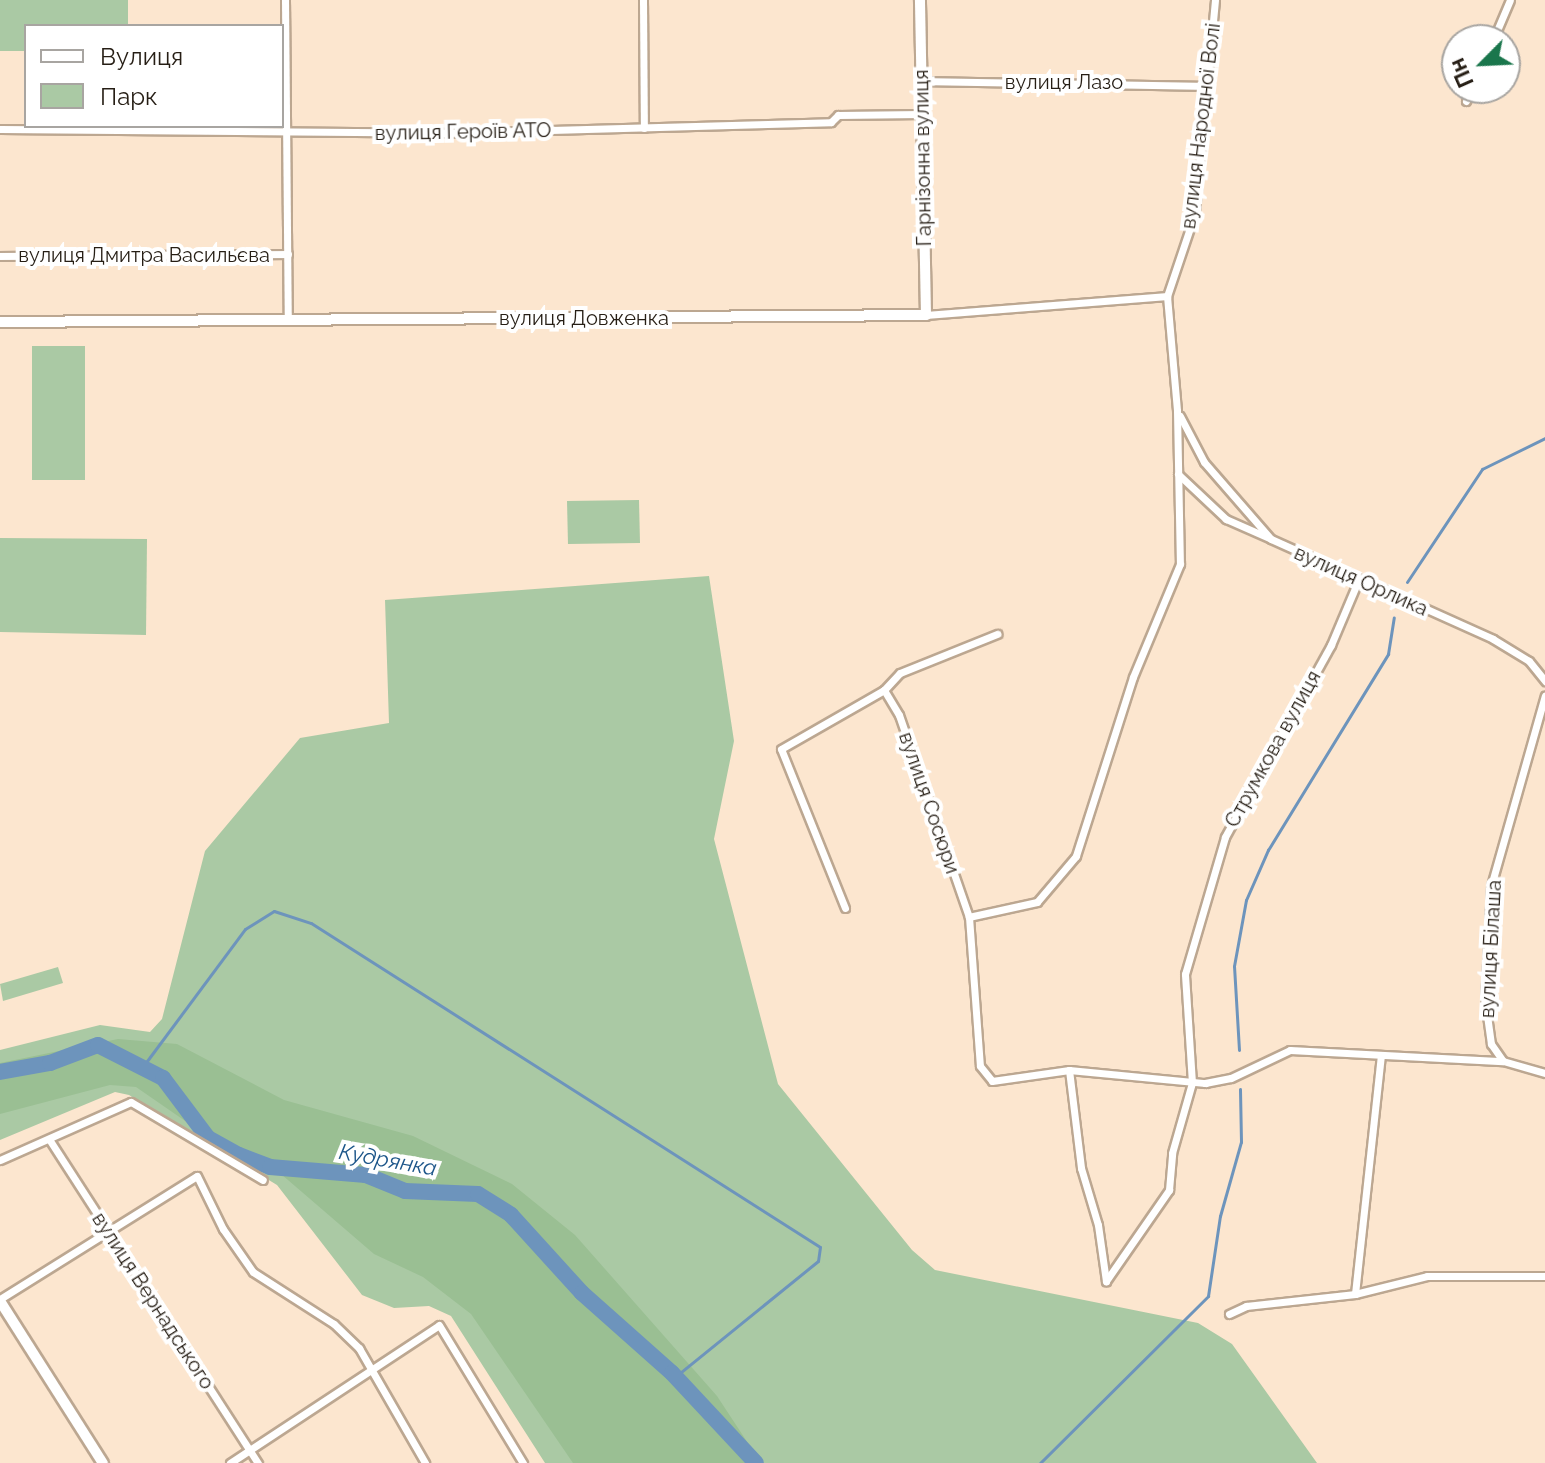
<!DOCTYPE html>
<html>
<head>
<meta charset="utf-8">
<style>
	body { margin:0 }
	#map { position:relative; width:1545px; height:1463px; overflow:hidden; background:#fce6cf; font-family:Raleway,sans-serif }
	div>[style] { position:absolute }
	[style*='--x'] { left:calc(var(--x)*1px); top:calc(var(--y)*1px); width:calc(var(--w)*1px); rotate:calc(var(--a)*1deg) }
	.green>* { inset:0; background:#aac9a4 }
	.forest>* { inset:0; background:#9abf93 }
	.stream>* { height:3px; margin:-1.5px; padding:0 1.5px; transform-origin:1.5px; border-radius:1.5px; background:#6d94bc }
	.river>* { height:16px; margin:-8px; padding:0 8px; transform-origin:8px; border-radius:8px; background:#6d94bc }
	.roads { filter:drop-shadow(2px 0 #bca791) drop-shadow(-2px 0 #bca791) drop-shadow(0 2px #bca791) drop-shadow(0 -2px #bca791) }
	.street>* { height:7px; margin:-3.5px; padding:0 3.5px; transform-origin:3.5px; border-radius:3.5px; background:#fff }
	.secondary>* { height:10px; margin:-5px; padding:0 5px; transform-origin:5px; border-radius:5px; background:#fff }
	span { translate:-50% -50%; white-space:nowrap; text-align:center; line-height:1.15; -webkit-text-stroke:8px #fff; paint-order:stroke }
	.street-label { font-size:20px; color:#261e15 }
	.water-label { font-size:22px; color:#1c5589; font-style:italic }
	.legend { position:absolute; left:24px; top:24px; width:260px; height:104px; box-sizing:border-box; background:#fff; border:2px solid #a8a5a1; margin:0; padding:10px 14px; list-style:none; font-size:24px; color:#261e15 }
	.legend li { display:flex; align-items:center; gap:16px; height:40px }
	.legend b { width:40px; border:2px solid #a8a5a1 }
	.north { position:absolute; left:1441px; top:24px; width:80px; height:80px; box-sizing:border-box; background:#fff; border:2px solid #a8a5a1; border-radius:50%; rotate:246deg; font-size:22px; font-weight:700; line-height:32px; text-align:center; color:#261e15 }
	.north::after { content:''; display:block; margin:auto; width:28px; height:36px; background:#1a764c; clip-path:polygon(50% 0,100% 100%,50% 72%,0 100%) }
</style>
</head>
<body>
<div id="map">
	<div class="green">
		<i style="clip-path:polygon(0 0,128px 0,128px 26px,26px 26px,26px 51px,0 51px)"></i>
		<i style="clip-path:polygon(32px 346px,85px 346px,85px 480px,32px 480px)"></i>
		<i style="clip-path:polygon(639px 500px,640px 543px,568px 544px,567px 501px)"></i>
		<i style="clip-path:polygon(0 538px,147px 539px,146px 635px,0 632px)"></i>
		<i style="clip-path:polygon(709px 576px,734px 741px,714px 839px,778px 1084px,912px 1250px,935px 1270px,1198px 1323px,1232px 1344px,1317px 1463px,545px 1463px,451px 1316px,429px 1306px,394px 1308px,362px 1295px,277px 1185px,129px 1095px,115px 1092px,0 1140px,0 1050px,100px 1025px,150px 1032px,162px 1019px,205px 851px,300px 738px,389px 723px,385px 600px)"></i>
		<i style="clip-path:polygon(58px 967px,63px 983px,3px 1001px,0 984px)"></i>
	</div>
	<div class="forest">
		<i style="clip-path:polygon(118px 1039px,177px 1044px,284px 1100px,413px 1136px,512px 1184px,575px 1235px,717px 1396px,761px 1463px,573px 1463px,471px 1314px,423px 1277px,374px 1254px,281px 1174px,191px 1125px,136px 1087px,110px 1085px,0 1114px,0 1063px)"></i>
	</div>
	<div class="stream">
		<i style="--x:1407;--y:582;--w:136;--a:-56.4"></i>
		<i style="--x:1482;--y:469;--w:70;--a:-26.2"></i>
		<i style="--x:1239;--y:1050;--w:84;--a:-93.4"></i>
		<i style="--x:1234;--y:966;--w:67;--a:-79.7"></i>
		<i style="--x:1246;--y:900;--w:55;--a:-66.3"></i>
		<i style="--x:1268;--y:850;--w:230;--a:-58.5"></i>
		<i style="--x:1388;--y:654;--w:37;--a:-81"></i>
		<i style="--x:141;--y:1069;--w:174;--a:-53.4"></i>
		<i style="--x:245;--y:929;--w:34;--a:-32"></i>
		<i style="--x:274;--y:911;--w:39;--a:18"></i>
		<i style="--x:311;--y:923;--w:603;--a:32.48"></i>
		<i style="--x:820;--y:1247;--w:14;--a:98"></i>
		<i style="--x:818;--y:1261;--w:184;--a:141"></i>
		<i style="--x:1040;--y:1463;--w:237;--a:-44.8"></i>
		<i style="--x:1208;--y:1296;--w:81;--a:-81.5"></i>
		<i style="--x:1220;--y:1216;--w:77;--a:-74.2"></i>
		<i style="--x:1241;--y:1142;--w:53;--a:-91.1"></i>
	</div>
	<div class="river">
		<i style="--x:0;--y:1072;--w:51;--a:-10.2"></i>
		<i style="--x:50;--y:1063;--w:51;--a:-20.6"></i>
		<i style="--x:98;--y:1045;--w:73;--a:26.9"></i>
		<i style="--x:163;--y:1078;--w:75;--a:53.1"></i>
		<i style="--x:208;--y:1138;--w:35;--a:29"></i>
		<i style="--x:239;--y:1155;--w:33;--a:21"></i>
		<i style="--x:270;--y:1167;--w:96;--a:4.8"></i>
		<i style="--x:366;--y:1175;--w:42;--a:22.3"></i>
		<i style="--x:405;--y:1191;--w:73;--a:2.4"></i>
		<i style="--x:478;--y:1194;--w:39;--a:32"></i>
		<i style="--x:511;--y:1215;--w:105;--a:47.7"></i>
		<i style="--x:582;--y:1293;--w:120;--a:41.6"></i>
		<i style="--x:672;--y:1373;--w:123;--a:47"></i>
	</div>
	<div class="roads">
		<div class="street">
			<i style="--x:285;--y:0;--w:320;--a:89.5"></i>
			<i style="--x:643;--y:0;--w:128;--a:89.6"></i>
			<i style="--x:1215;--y:0;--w:214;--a:95.4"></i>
			<i style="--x:1195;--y:213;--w:88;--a:108.6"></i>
			<i style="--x:1167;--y:296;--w:115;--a:85"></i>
			<i style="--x:1177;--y:411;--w:153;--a:88.9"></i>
			<i style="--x:1180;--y:564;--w:122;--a:112.6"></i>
			<i style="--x:1133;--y:677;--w:188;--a:107.7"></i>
			<i style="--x:1076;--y:856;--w:60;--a:130.3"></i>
			<i style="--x:1037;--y:902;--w:70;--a:167.6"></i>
			<i style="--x:969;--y:917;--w:149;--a:85.8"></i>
			<i style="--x:980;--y:1066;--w:19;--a:51"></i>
			<i style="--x:992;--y:1081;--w:78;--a:-8.1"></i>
			<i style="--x:1069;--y:1070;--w:137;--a:5.5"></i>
			<i style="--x:1205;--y:1083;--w:26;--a:-11"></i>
			<i style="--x:1231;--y:1078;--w:65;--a:-25.4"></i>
			<i style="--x:1290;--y:1050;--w:213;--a:3"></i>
			<i style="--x:1503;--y:1061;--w:44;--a:15.9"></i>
			<i style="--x:1493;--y:40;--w:43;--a:-67"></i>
			<i style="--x:922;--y:81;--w:285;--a:1"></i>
			<i style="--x:1466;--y:101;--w:14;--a:-65"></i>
			<i style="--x:0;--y:129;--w:443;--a:0.5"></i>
			<i style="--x:443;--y:133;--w:388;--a:-1.6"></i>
			<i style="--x:831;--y:122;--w:10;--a:-45"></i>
			<i style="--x:838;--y:115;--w:84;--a:-0.7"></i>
			<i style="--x:0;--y:256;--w:288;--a:-0.4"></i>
			<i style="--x:926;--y:315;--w:242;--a:-4.5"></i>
			<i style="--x:1180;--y:416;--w:52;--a:62.4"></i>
			<i style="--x:1204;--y:462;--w:102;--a:49"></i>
			<i style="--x:1271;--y:539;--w:243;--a:24.2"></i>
			<i style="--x:1493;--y:639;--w:42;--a:31.4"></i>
			<i style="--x:1529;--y:661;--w:26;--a:51"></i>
			<i style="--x:1178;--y:474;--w:66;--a:43.2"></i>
			<i style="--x:1226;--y:519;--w:47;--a:23.8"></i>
			<i style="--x:884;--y:690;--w:29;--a:59"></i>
			<i style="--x:899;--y:715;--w:214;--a:70.9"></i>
			<i style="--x:845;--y:908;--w:171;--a:-111.9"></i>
			<i style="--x:781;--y:749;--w:119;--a:-29.8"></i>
			<i style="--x:884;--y:690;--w:23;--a:-47"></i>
			<i style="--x:900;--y:673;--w:105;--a:-21.9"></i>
			<i style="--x:1503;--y:1061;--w:21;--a:-125"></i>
			<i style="--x:1491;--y:1044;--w:43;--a:-97.9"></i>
			<i style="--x:1485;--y:1001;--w:115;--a:-87"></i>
			<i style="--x:1491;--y:886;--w:198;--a:-74.2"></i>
			<i style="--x:1069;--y:1070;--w:99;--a:83"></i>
			<i style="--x:1081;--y:1168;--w:59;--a:73.4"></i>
			<i style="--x:1098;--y:1225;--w:57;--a:81.9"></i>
			<i style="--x:49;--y:1139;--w:386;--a:57.2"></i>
			<i style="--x:0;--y:1160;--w:143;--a:-23.9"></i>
			<i style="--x:131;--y:1102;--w:153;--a:30.6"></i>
			<i style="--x:1106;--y:1281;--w:111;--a:-55.3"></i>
			<i style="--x:1169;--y:1190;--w:37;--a:-85"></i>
			<i style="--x:1172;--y:1153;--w:73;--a:-74.1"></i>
			<i style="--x:1192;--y:1083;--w:109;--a:-93.7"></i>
			<i style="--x:1185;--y:974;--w:143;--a:-73.7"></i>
			<i style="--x:1225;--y:837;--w:219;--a:-61.1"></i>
			<i style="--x:1331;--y:645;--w:69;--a:-67.1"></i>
			<i style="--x:1355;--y:1294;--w:239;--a:-83.8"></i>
			<i style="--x:0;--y:1299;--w:232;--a:-32"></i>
			<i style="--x:197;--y:1176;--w:59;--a:63.9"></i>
			<i style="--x:223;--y:1229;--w:52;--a:55.1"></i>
			<i style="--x:253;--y:1272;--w:96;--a:32.7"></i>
			<i style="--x:334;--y:1324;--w:35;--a:44"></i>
			<i style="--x:359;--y:1348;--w:133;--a:60.1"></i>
			<i style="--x:1229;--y:1314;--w:19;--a:-25"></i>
			<i style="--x:1246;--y:1306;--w:110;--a:-6.3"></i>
			<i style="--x:1355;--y:1294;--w:74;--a:-14"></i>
			<i style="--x:1427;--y:1276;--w:118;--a:0"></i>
			<i style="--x:230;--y:1463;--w:250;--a:-33.4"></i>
			<i style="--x:439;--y:1325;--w:162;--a:58.7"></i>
		</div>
		<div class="secondary">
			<i style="--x:0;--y:322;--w:926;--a:-0.43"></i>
			<i style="--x:926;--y:315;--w:315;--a:-91.1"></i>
			<i style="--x:0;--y:1301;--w:192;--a:57.6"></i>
		</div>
	</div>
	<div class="street-label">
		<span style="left:1064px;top:82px">вулиця Лазо</span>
		<span style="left:1201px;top:126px;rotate:-83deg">вулиця Народної Волі</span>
		<span style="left:463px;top:132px;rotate:-1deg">вулиця Героїв АТО</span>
		<span style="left:923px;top:158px;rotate:-91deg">Гарнізонна вулиця</span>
		<span style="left:144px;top:255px">вулиця Дмитра Васильєва</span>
		<span style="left:584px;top:318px">вулиця Довженка</span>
		<span style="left:1361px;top:581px;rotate:24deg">вулиця Орлика</span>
		<span style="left:1273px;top:749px;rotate:-61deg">Струмкова вулиця</span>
		<span style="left:929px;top:803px;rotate:71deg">вулиця Сосюри</span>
		<span style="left:1491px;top:949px;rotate:-87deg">вулиця Білаша</span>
		<span style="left:153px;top:1301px;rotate:57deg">вулиця Вернадського</span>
	</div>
	<div class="water-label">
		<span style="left:388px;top:1160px;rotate:10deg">Кудрянка</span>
	</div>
	<ul class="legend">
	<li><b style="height:10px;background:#fff"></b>Вулиця</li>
	<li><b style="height:22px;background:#aac9a4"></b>Парк</li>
	</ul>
	<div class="north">Пн</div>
</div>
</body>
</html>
